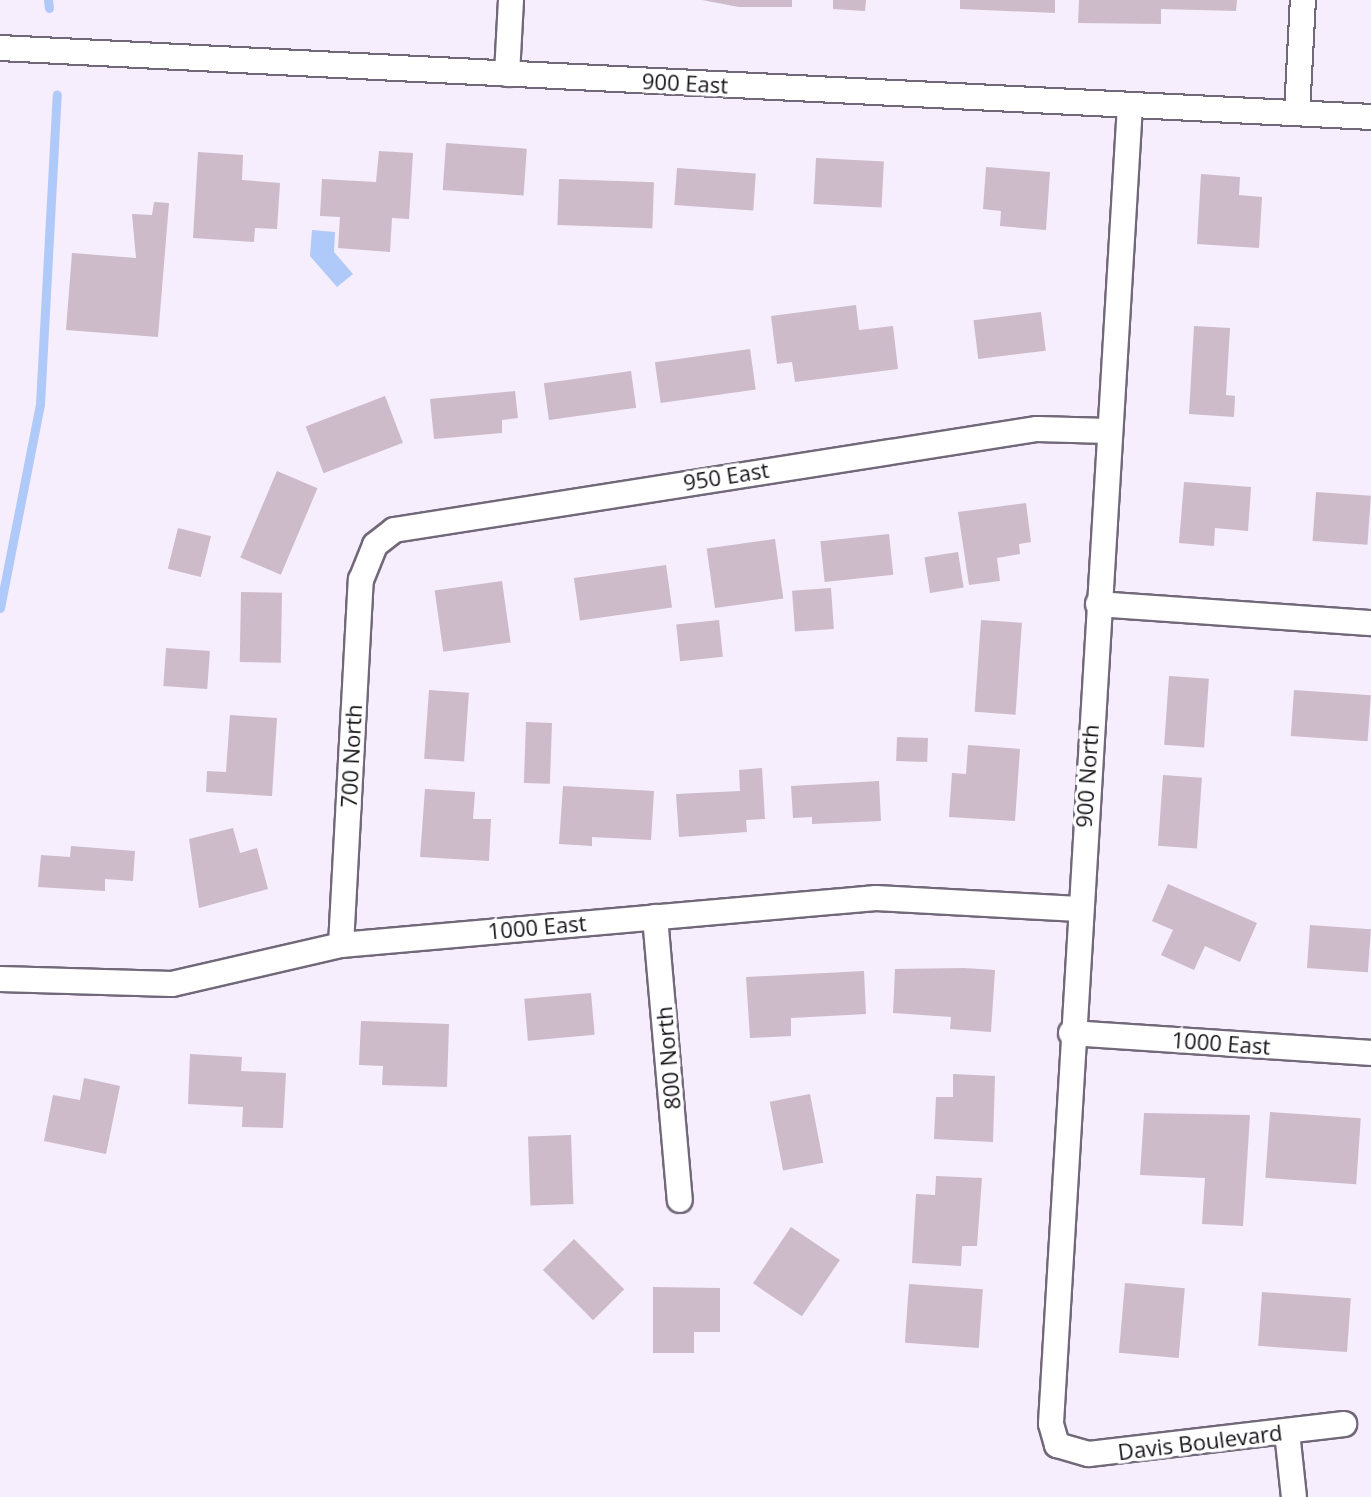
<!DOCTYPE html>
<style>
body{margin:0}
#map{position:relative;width:1371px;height:1497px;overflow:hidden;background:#f6edfd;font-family:"Open Sans",sans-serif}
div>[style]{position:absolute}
.water>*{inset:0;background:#afc9f9}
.stream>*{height:9px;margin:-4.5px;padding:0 4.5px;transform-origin:4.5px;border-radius:4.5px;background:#afc9f9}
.building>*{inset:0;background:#cdbbc9;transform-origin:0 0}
.roads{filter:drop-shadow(2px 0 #716879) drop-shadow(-2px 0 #716879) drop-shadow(0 2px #716879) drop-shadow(0 -2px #716879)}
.minor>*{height:24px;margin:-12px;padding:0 12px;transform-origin:12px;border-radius:12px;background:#fff}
span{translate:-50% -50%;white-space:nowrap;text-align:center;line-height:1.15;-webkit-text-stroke:7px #fff;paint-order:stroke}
.street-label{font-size:22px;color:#17131a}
</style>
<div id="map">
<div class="water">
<div style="clip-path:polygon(312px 230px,335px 232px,334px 252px,353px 274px,337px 287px,310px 256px)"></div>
</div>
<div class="stream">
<div style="left:48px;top:0;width:8px;rotate:83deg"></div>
<div style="left:0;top:608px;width:208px;rotate:-78.9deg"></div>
<div style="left:40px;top:404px;width:310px;rotate:-86.9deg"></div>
</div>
<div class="building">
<div style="clip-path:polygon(702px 0,792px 0,792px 7px,739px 7px)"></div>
<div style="clip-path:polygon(833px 0,866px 0,865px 11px,833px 9px)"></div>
<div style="clip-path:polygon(960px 0,1055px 0,1055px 13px,960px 9px)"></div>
<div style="clip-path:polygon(1079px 0,1237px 0,1236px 11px,1161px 9px,1161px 24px,1078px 23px)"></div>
<div style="left:446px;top:143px;width:81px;height:47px;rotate:4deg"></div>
<div style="clip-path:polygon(379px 151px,413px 153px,409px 219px,392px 218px,390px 252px,338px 248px,340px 217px,320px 216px,322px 179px,376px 182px)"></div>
<div style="clip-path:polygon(198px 152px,243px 155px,242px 180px,280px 183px,277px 229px,255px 228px,254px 242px,193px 238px)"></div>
<div style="left:816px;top:158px;width:68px;height:46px;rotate:3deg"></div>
<div style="clip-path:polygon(986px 167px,1050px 172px,1046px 230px,1000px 226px,1001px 211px,983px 209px)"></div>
<div style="left:677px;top:168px;width:79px;height:37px;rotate:4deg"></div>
<div style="clip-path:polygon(1201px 174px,1240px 177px,1239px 195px,1262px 197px,1259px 248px,1197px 244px)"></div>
<div style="left:559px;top:179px;width:95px;height:46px;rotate:2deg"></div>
<div style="clip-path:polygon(154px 202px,169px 203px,158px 337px,66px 330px,72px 253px,136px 258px,132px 214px,152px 215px)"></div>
<div style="clip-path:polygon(856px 305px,859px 330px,893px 326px,898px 369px,795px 382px,792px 362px,777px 364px,771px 316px)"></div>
<div style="left:1041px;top:312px;width:39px;height:68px;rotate:83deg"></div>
<div style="clip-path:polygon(1194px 326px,1230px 328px,1226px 395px,1235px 396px,1234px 417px,1189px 414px)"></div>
<div style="left:750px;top:349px;width:41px;height:96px;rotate:82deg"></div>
<div style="left:631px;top:371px;width:37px;height:88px;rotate:82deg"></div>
<div style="clip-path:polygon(515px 391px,518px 418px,502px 420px,502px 433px,434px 439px,430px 399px)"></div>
<div style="left:385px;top:396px;width:50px;height:85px;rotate:69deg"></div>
<div style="left:277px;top:471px;width:44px;height:94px;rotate:23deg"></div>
<div style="clip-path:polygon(1184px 482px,1251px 487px,1248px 531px,1215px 528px,1214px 546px,1179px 543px)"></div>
<div style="left:1316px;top:492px;width:55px;height:49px;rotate:4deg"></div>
<div style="clip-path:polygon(1026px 503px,1031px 542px,1019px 544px,1020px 554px,997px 558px,1000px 581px,969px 585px,958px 512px)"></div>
<div style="left:178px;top:528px;width:34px;height:42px;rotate:14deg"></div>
<div style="left:889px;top:534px;width:41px;height:69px;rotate:84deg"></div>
<div style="left:775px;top:539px;width:60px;height:69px;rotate:82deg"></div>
<div style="left:958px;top:552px;width:36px;height:34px;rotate:81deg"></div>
<div style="left:666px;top:565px;width:43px;height:93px;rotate:82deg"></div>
<div style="left:502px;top:581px;width:62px;height:68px;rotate:82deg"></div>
<div style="left:831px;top:588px;width:41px;height:39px;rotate:86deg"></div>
<div style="left:241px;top:592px;width:41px;height:70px;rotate:1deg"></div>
<div style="left:719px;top:620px;width:37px;height:43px;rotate:84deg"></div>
<div style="left:981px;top:620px;width:41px;height:92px;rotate:4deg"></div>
<div style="left:166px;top:648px;width:44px;height:38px;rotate:4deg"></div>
<div style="left:1169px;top:676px;width:40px;height:69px;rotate:4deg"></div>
<div style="left:429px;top:690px;width:40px;height:69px;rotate:4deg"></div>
<div style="left:1294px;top:690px;width:77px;height:46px;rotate:4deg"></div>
<div style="clip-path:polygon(230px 715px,277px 718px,272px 796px,206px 792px,207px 771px,226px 772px)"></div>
<div style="left:526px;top:722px;width:26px;height:61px;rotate:2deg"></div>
<div style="left:897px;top:737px;width:31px;height:24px;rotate:2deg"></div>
<div style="clip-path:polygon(968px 745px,1020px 749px,1015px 821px,949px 817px,952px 773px,966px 774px)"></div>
<div style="clip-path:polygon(762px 768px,765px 819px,746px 820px,747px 832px,679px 837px,676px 794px,740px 791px,739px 770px)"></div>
<div style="left:1163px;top:775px;width:39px;height:71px;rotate:4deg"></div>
<div style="clip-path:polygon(879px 781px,881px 821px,812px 824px,812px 817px,793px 818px,791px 786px)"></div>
<div style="clip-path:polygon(563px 786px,654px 791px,651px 840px,592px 837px,592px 846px,559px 844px)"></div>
<div style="clip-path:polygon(425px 789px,475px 792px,473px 819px,491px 819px,489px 861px,420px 857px)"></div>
<div style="clip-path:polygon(233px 828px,240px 853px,257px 848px,268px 889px,199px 908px,189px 839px)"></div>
<div style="clip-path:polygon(71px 846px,135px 851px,133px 881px,105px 879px,105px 891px,38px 887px,41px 855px,70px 857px)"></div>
<div style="clip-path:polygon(1168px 884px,1257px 923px,1240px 962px,1205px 946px,1194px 970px,1161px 955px,1173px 930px,1152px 921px)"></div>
<div style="left:1310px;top:925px;width:61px;height:43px;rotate:4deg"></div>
<div style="clip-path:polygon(964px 968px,995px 970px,991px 1032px,950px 1029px,951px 1017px,893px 1013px,895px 969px)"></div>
<div style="clip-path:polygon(864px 971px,866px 1014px,791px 1018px,791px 1036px,750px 1038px,746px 977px)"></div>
<div style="left:591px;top:993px;width:42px;height:67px;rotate:85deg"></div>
<div style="clip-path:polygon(361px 1021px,449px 1024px,447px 1087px,382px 1085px,383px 1066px,359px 1065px)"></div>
<div style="clip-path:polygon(190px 1054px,242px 1057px,241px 1071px,286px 1073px,283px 1128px,242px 1127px,243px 1107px,188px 1104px)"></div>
<div style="clip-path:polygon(953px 1074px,995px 1076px,993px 1142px,934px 1139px,936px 1097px,953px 1097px)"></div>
<div style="clip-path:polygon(84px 1078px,120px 1086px,106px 1154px,44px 1141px,53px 1095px,80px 1100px)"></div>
<div style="left:810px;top:1094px;width:70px;height:41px;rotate:79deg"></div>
<div style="left:1270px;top:1112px;width:91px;height:66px;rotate:4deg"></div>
<div style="clip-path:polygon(1144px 1113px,1250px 1115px,1243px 1226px,1202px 1224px,1205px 1178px,1140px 1175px)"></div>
<div style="left:571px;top:1135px;width:69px;height:43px;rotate:88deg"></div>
<div style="clip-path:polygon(936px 1176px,982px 1178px,977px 1246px,962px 1246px,961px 1266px,912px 1263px,916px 1194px,935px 1195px)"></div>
<div style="left:791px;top:1227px;width:59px;height:68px;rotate:34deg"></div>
<div style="left:574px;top:1239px;width:71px;height:44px;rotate:45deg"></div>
<div style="left:1125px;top:1283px;width:60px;height:70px;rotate:5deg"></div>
<div style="left:909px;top:1284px;width:74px;height:59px;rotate:4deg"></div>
<div style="clip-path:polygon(653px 1287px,720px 1288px,720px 1332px,694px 1332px,694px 1353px,653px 1353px)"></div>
<div style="left:1262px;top:1292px;width:89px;height:54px;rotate:4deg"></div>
</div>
<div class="roads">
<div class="minor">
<div style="left:0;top:48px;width:1373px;rotate:2.88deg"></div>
<div style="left:507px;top:74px;width:74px;rotate:-86.9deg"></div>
<div style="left:1130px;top:105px;width:1321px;rotate:93.43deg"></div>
<div style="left:1051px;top:1424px;width:22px;rotate:74deg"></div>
<div style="left:1057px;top:1445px;width:33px;rotate:16deg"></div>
<div style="left:1089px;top:1454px;width:257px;rotate:-6.7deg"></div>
<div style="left:1297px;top:113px;width:113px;rotate:-87deg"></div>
<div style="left:1098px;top:604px;width:274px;rotate:4deg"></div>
<div style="left:655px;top:917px;width:284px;rotate:85deg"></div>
<div style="left:341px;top:945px;width:366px;rotate:-86.9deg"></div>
<div style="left:361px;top:580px;width:38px;rotate:-68deg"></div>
<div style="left:375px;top:545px;width:24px;rotate:-38deg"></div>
<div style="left:394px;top:530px;width:651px;rotate:-8.93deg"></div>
<div style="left:1037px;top:429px;width:72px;rotate:1.6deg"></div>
<div style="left:0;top:979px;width:172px;rotate:1.7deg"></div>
<div style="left:172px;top:984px;width:173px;rotate:-13deg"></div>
<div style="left:341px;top:945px;width:537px;rotate:-5.02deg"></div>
<div style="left:876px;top:898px;width:203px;rotate:3.1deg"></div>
<div style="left:1071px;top:1033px;width:301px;rotate:3.8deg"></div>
<div style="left:1287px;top:1432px;width:65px;rotate:83.9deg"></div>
</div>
</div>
<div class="street-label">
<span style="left:685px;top:83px;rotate:3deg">900 East</span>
<span style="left:726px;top:476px;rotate:-9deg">950 East</span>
<span style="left:351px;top:756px;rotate:-87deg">700 North</span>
<span style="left:1087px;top:776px;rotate:-86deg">900 North</span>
<span style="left:537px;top:927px;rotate:-5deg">1000 East</span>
<span style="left:1221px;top:1043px;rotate:4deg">1000 East</span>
<span style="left:668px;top:1058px;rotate:-95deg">800 North</span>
<span style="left:1200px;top:1442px;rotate:-7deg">Davis Boulevard</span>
</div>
</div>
